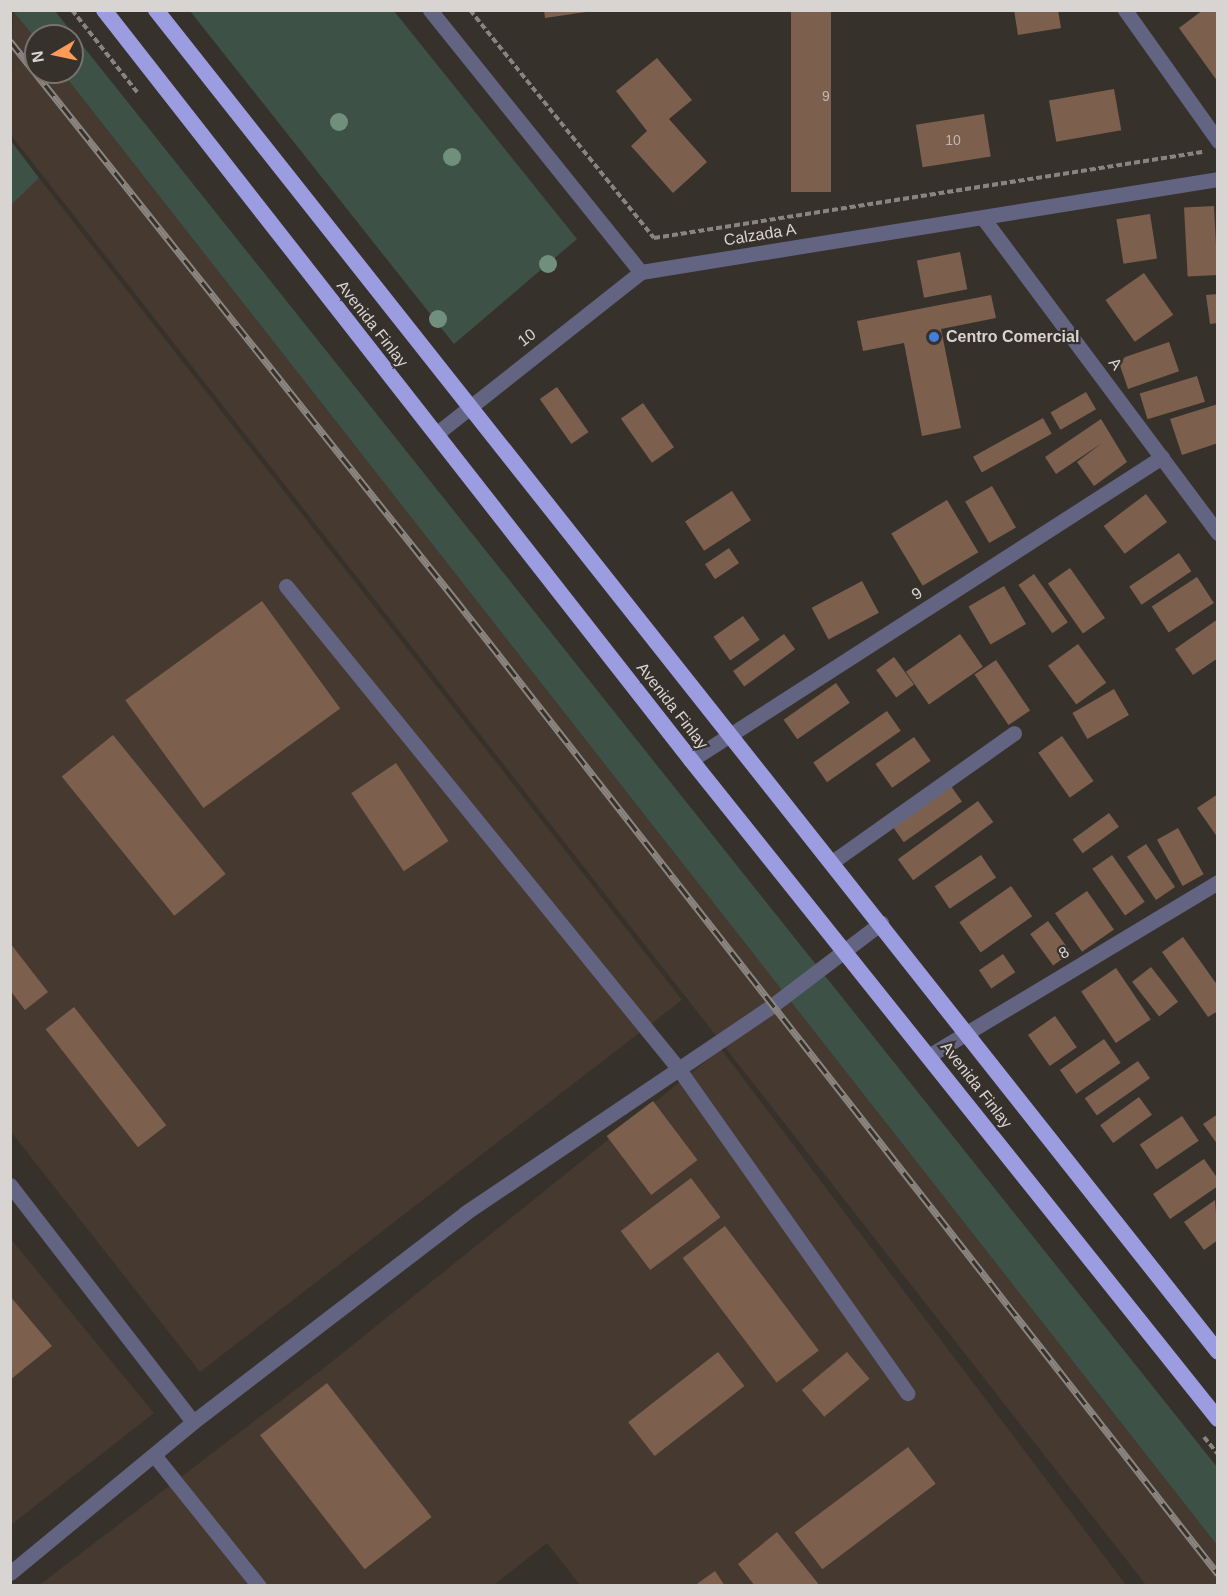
<!DOCTYPE html>
<style>
body{margin:0}
#map{position:relative;width:1228px;height:1596px;overflow:hidden;background:#37312c;font-family:Helvetica,sans-serif}
div>[style]{position:absolute}
.built>*{inset:0;background:#453930}
.green>*{inset:0;background:#3d5146}
.building>*{inset:0;background:#7c604d;transform-origin:0 0}
.path>*{height:4px;margin-top:-2px;transform-origin:0;background:repeating-linear-gradient(90deg,#898480 0 6px,transparent 0 9px)}
.service>*{height:15px;margin:-7.5px;padding:0 7.5px;transform-origin:7.5px;border-radius:7.5px;background:#636482}
.minor>*{height:15px;margin:-7.5px;padding:0 7.5px;transform-origin:7.5px;border-radius:7.5px;background:#636482}
.trunk>*{height:16px;margin:-8px;padding:0 8px;transform-origin:8px;border-radius:8px;background:#9c9ce1}
.rail>*{height:7px;margin-top:-3.5px;transform-origin:0;background:repeating-linear-gradient(90deg,#37312c 0 14px,#8a8581 0 28px);box-sizing:border-box;border-block:2px solid #8a8581}
.trees>*{width:18px;height:18px;margin:-9px;border-radius:50%;background:#71907b}
.dots>*{width:16px;height:16px;translate:-50% -50%;box-sizing:border-box;border:3px solid #37312c;border-radius:50%}
span{translate:-50% -50%;white-space:nowrap;text-align:center;line-height:1.15;-webkit-text-stroke:4.5px #37312c;paint-order:stroke}
.number-label{font-size:14px;color:#c1b7b0}
.number-label span{-webkit-text-stroke-width:0}
.street-label{font-size:16px;color:#d8d4d1}
.poi-label{font-size:16px;color:#d8d4d1;font-weight:700}
.left{translate:0 -50%;text-align:left}
.frame{position:absolute;inset:0;border:12px solid #d8d4d1;pointer-events:none}
.north{position:absolute;left:24px;top:24px;width:60px;height:60px;box-sizing:border-box;background:#37312c;border:2px solid #77726e;border-radius:50%;rotate:261deg;font-size:16px;font-weight:700;line-height:24px;text-align:center;color:#d8d4d1}
.north::after{content:'';display:block;margin:auto;width:21px;height:27px;background:#fe9b59;clip-path:polygon(50% 0,100% 100%,50% 72%,0 100%)}
</style>
<div id="map">
<div class="built">
<div style="clip-path:polygon(13px 10px,36px 39px,36px 72px,62px 72px,1217px 1545px,1217px 1585px,1146px 1585px,11px 135px)"></div>
<div style="clip-path:polygon(39px 178px,682px 1000px,200px 1372px,11px 1132px,10px 205px)"></div>
<div style="clip-path:polygon(721px 1049px,1126px 1585px,580px 1585px,547px 1543px,494px 1585px,38px 1586px,324px 1368px)"></div>
<div style="clip-path:polygon(10px 1238px,154px 1413px,11px 1525px,10px 1525px)"></div>
</div>
<div class="green">
<div style="clip-path:polygon(13px 11px,55px 11px,1217px 1467px,1217px 1545px,62px 72px,72px 72px,72px 36px,36px 36px,36px 39px)"></div>
<div style="clip-path:polygon(190px 11px,394px 11px,577px 239px,454px 344px)"></div>
<div style="clip-path:polygon(11px 141px,39px 178px,11px 205px)"></div>
</div>
<div class="building">
<div style="clip-path:polygon(544px 10px,586px 10px,586px 12px,545px 18px)"></div>
<div style="left:791px;top:10px;width:40px;height:182px"></div>
<div style="clip-path:polygon(1014px 10px,1058px 10px,1061px 28px,1018px 35px)"></div>
<div style="clip-path:polygon(1203px 10px,1218px 10px,1218px 82px,1179px 28px)"></div>
<div style="clip-path:polygon(657px 58px,692px 100px,669px 119px,707px 162px,673px 193px,631px 146px,647px 131px,616px 91px)"></div>
<div style="left:1114px;top:89px;width:42px;height:66px;rotate:80deg"></div>
<div style="left:984px;top:114px;width:43px;height:69px;rotate:81deg"></div>
<div style="left:1214px;top:206px;width:69px;height:30px;rotate:87deg"></div>
<div style="left:1150px;top:214px;width:45px;height:34px;rotate:81deg"></div>
<div style="left:960px;top:252px;width:38px;height:44px;rotate:79deg"></div>
<div style="left:1144px;top:273px;width:51px;height:47px;rotate:55deg"></div>
<div style="clip-path:polygon(1218px 294px,1218px 323px,1210px 324px,1206px 295px)"></div>
<div style="clip-path:polygon(991px 295px,996px 318px,941px 329px,961px 428px,922px 436px,904px 343px,863px 351px,857px 321px)"></div>
<div style="left:1169px;top:342px;width:31px;height:54px;rotate:71deg"></div>
<div style="left:1197px;top:376px;width:27px;height:60px;rotate:73deg"></div>
<div style="left:557px;top:387px;width:55px;height:21px;rotate:55deg"></div>
<div style="left:1086px;top:392px;width:20px;height:41px;rotate:60deg"></div>
<div style="left:643px;top:403px;width:54px;height:27px;rotate:55deg"></div>
<div style="clip-path:polygon(1218px 404px,1218px 443px,1182px 455px,1170px 419px)"></div>
<div style="left:1043px;top:418px;width:18px;height:80px;rotate:61deg"></div>
<div style="clip-path:polygon(1101px 419px,1127px 462px,1094px 486px,1077px 462px,1102px 443px,1056px 474px,1045px 457px)"></div>
<div style="left:992px;top:486px;width:48px;height:31px;rotate:60deg"></div>
<div style="left:732px;top:491px;width:35px;height:56px;rotate:57deg"></div>
<div style="left:1146px;top:494px;width:35px;height:53px;rotate:53deg"></div>
<div style="left:947px;top:500px;width:61px;height:65px;rotate:59deg"></div>
<div style="left:729px;top:548px;width:18px;height:29px;rotate:56deg"></div>
<div style="left:1179px;top:553px;width:22px;height:60px;rotate:56deg"></div>
<div style="left:1070px;top:568px;width:61px;height:27px;rotate:55deg"></div>
<div style="left:1034px;top:574px;width:59px;height:19px;rotate:55deg"></div>
<div style="left:1197px;top:577px;width:31px;height:54px;rotate:57deg"></div>
<div style="left:862px;top:581px;width:36px;height:57px;rotate:62deg"></div>
<div style="left:1004px;top:586px;width:44px;height:41px;rotate:60deg"></div>
<div style="left:262px;top:601px;width:133px;height:169px;rotate:54deg"></div>
<div style="left:743px;top:616px;width:29px;height:36px;rotate:55deg"></div>
<div style="clip-path:polygon(1218px 619px,1218px 658px,1193px 675px,1175px 649px)"></div>
<div style="left:784px;top:634px;width:19px;height:63px;rotate:54deg"></div>
<div style="left:960px;top:634px;width:40px;height:66px;rotate:55deg"></div>
<div style="left:1078px;top:644px;width:48px;height:37px;rotate:54deg"></div>
<div style="left:894px;top:657px;width:34px;height:22px;rotate:54deg"></div>
<div style="left:996px;top:660px;width:61px;height:26px;rotate:56deg"></div>
<div style="left:836px;top:683px;width:24px;height:64px;rotate:55deg"></div>
<div style="left:1114px;top:689px;width:30px;height:48px;rotate:60deg"></div>
<div style="left:887px;top:711px;width:24px;height:90px;rotate:55deg"></div>
<div style="left:113px;top:735px;width:179px;height:66px;rotate:51deg"></div>
<div style="left:1062px;top:736px;width:55px;height:29px;rotate:55deg"></div>
<div style="left:914px;top:737px;width:29px;height:47px;rotate:55deg"></div>
<div style="left:396px;top:763px;width:94px;height:54px;rotate:56deg"></div>
<div style="left:951px;top:786px;width:19px;height:71px;rotate:55deg"></div>
<div style="clip-path:polygon(1218px 794px,1218px 838px,1197px 808px)"></div>
<div style="left:978px;top:801px;width:26px;height:99px;rotate:54deg"></div>
<div style="left:1109px;top:813px;width:17px;height:45px;rotate:54deg"></div>
<div style="left:1178px;top:828px;width:53px;height:24px;rotate:61deg"></div>
<div style="left:1146px;top:844px;width:52px;height:23px;rotate:56deg"></div>
<div style="left:981px;top:855px;width:27px;height:56px;rotate:56deg"></div>
<div style="left:1112px;top:855px;width:57px;height:24px;rotate:55deg"></div>
<div style="left:1011px;top:886px;width:37px;height:63px;rotate:55deg"></div>
<div style="left:1087px;top:891px;width:47px;height:39px;rotate:55deg"></div>
<div style="left:1048px;top:921px;width:39px;height:22px;rotate:54deg"></div>
<div style="clip-path:polygon(1183px 937px,1218px 986px,1218px 1011px,1208px 1017px,1162px 952px)"></div>
<div style="clip-path:polygon(10px 943px,48px 992px,25px 1010px,10px 990px)"></div>
<div style="left:1003px;top:954px;width:22px;height:29px;rotate:56deg"></div>
<div style="left:1151px;top:967px;width:44px;height:24px;rotate:52deg"></div>
<div style="left:1116px;top:968px;width:62px;height:42px;rotate:56deg"></div>
<div style="left:74px;top:1007px;width:150px;height:36px;rotate:52deg"></div>
<div style="left:1055px;top:1016px;width:38px;height:33px;rotate:55deg"></div>
<div style="left:1104px;top:1039px;width:29px;height:54px;rotate:55deg"></div>
<div style="left:1138px;top:1061px;width:21px;height:65px;rotate:55deg"></div>
<div style="left:1139px;top:1097px;width:22px;height:48px;rotate:54deg"></div>
<div style="left:653px;top:1101px;width:74px;height:58px;rotate:53deg"></div>
<div style="clip-path:polygon(1218px 1114px,1218px 1145px,1203px 1124px)"></div>
<div style="left:1182px;top:1116px;width:30px;height:51px;rotate:56deg"></div>
<div style="clip-path:polygon(1204px 1159px,1218px 1179px,1218px 1186px,1170px 1219px,1153px 1194px)"></div>
<div style="left:691px;top:1178px;width:49px;height:88px;rotate:53deg"></div>
<div style="clip-path:polygon(1215px 1200px,1218px 1240px,1204px 1250px,1184px 1222px)"></div>
<div style="left:725px;top:1226px;width:156px;height:53px;rotate:53deg"></div>
<div style="clip-path:polygon(10px 1296px,52px 1346px,10px 1380px)"></div>
<div style="left:718px;top:1352px;width:43px;height:114px;rotate:52deg"></div>
<div style="left:847px;top:1352px;width:35px;height:59px;rotate:50deg"></div>
<div style="left:327px;top:1383px;width:170px;height:85px;rotate:52deg"></div>
<div style="left:908px;top:1447px;width:46px;height:142px;rotate:53deg"></div>
<div style="clip-path:polygon(777px 1532px,820px 1586px,755px 1586px,738px 1564px)"></div>
<div style="clip-path:polygon(715px 1571px,725px 1586px,694px 1586px)"></div>
</div>
<div class="path">
<div style="left:72px;top:10px;width:105px;rotate:51.6deg"></div>
<div style="left:470px;top:10px;width:293px;rotate:51.1deg"></div>
<div style="left:654px;top:238px;width:555px;rotate:-8.92deg"></div>
<div style="left:1204px;top:1437px;width:22px;rotate:51deg"></div>
</div>
<div class="service">
<div style="left:286px;top:586px;width:621px;rotate:50.88deg"></div>
<div style="left:678px;top:1068px;width:398px;rotate:54.8deg"></div>
<div style="left:832px;top:862px;width:223px;rotate:-35.3deg"></div>
<div style="left:154px;top:1455px;width:168px;rotate:51.3deg"></div>
</div>
<div class="minor">
<div style="left:430px;top:10px;width:336px;rotate:51.2deg"></div>
<div style="left:1125px;top:10px;width:161px;rotate:54.6deg"></div>
<div style="left:983px;top:218px;width:393px;rotate:53.3deg"></div>
<div style="left:436px;top:434px;width:261px;rotate:-38.3deg"></div>
<div style="left:641px;top:272px;width:584px;rotate:-9.16deg"></div>
<div style="left:691px;top:760px;width:560px;rotate:-32.75deg"></div>
<div style="left:930px;top:1055px;width:336px;rotate:-31deg"></div>
<div style="left:10px;top:1185px;width:299px;rotate:52.3deg"></div>
<div style="left:10px;top:1573px;width:237px;rotate:-39.5deg"></div>
<div style="left:193px;top:1422px;width:343px;rotate:-37.5deg"></div>
<div style="left:465px;top:1213px;width:372px;rotate:-34deg"></div>
<div style="left:773px;top:1005px;width:136px;rotate:-37.2deg"></div>
</div>
<div class="trunk">
<div style="left:104px;top:10px;width:952px;rotate:51.95deg"></div>
<div style="left:691px;top:760px;width:844px;rotate:51.35deg"></div>
<div style="left:156px;top:10px;width:1711px;rotate:51.64deg"></div>
</div>
<div class="rail">
<div style="left:10px;top:41px;width:714px;rotate:51.43deg"></div>
<div style="left:455px;top:599px;width:1238px;rotate:51.95deg"></div>
</div>
<div class="trees">
<div style="left:339px;top:122px"></div>
<div style="left:452px;top:157px"></div>
<div style="left:548px;top:264px"></div>
<div style="left:438px;top:319px"></div>
</div>
<div class="dots">
<div style="left:934px;top:337px;background:#3f7fe0"></div>
</div>
<div class="number-label">
<span style="left:826px;top:96px">9</span>
<span style="left:953px;top:140px">10</span>
</div>
<div class="street-label">
<span style="left:760px;top:235px;rotate:-9deg">Calzada A</span>
<span style="left:372px;top:324px;rotate:52deg">Avenida Finlay</span>
<span style="left:527px;top:338px;rotate:-38deg">10</span>
<span style="left:1115px;top:364px;rotate:53deg">A</span>
<span style="left:917px;top:594px;rotate:-33deg">9</span>
<span style="left:672px;top:706px;rotate:52deg">Avenida Finlay</span>
<span style="left:1064px;top:953px;rotate:-31deg">8</span>
<span style="left:976px;top:1085px;rotate:52deg">Avenida Finlay</span>
</div>
<div class="poi-label">
<span class="left" style="left:946px;top:337px">Centro Comercial</span>
</div>
<div class="frame"></div>
<div class="north">N</div>
</div>
